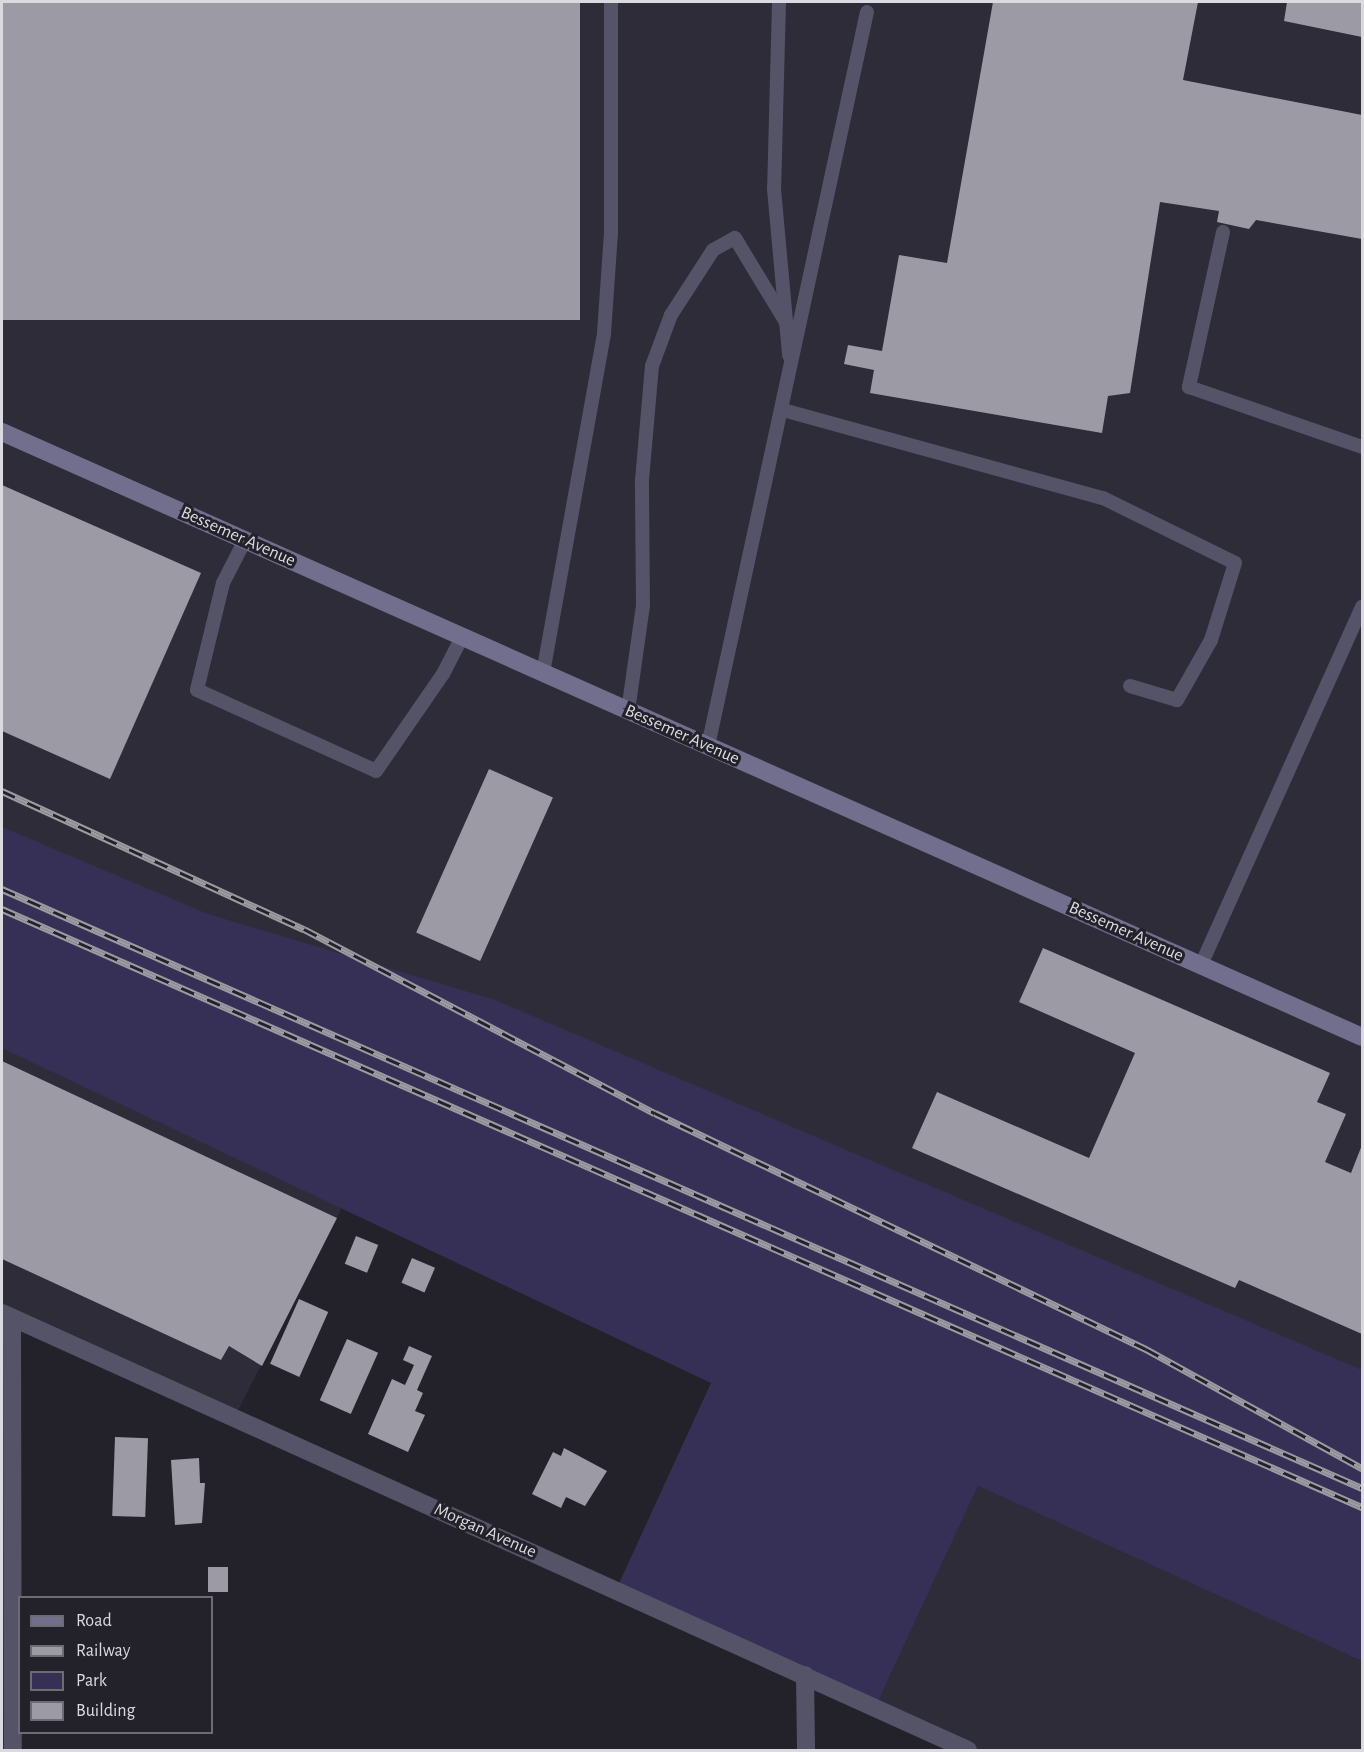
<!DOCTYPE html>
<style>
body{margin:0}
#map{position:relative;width:1364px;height:1752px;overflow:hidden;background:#23222a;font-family:"Alegreya Sans",sans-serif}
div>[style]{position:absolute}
.built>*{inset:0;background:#2d2c38}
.green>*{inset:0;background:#363057}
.building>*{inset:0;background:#9c9ba5;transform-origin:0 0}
.lane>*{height:14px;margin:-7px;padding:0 7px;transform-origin:7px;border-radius:7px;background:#555367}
.street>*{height:18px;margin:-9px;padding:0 9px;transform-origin:9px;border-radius:9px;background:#555367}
.secondary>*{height:18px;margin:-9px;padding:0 9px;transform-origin:9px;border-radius:9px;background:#716e8e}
.rail>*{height:7px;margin-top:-3.5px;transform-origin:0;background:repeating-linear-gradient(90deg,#23222a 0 14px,#9c9ba1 0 28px);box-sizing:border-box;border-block:2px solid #9c9ba1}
span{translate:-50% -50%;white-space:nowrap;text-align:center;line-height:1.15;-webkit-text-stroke:6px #23222a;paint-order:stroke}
.street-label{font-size:18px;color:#dbdae0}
.frame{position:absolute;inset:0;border:3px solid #dbdae0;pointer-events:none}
.legend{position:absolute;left:18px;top:1596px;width:195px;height:138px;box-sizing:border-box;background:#23222a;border:2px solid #6d6c73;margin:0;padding:8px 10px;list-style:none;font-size:18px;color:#dbdae0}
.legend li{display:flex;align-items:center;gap:12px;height:30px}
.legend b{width:30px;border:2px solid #6d6c73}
</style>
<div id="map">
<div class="built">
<div style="clip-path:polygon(2px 2px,1362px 2px,1362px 1377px,366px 1161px,234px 1418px,2px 1311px)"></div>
<div style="clip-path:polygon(978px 1486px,1362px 1661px,1362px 1750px,968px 1750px,875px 1708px)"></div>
</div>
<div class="green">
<div style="clip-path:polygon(2px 827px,208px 914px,495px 1000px,1362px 1370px,1362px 1661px,978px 1486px,875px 1708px,616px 1590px,711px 1383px,2px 1048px)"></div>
</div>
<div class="building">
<div style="left:2px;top:2px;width:578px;height:318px"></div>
<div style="clip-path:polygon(993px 2px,1198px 2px,1183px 80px,1362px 115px,1362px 239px,1256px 220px,1249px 229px,1217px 222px,1219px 211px,1160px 202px,1130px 393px,1108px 396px,1102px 433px,870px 393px,874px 370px,844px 364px,848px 345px,882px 351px,899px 255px,947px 263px)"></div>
<div style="clip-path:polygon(1287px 2px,1362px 2px,1362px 37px,1284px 21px)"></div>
<div style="clip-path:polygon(2px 485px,201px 573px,110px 779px,2px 731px)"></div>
<div style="left:489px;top:769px;width:70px;height:179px;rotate:24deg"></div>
<div style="clip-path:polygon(1043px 948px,1330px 1073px,1317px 1102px,1346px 1114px,1325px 1162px,1351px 1173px,1362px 1145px,1362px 1334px,1239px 1280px,1235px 1288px,912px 1148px,937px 1092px,1089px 1158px,1135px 1053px,1019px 1002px)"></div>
<div style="clip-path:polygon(2px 1061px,337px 1218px,262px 1366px,229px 1346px,221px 1360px,2px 1259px)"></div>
<div style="left:356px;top:1236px;width:24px;height:30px;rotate:22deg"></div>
<div style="left:412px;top:1258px;width:25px;height:27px;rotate:23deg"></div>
<div style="left:299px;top:1299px;width:32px;height:71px;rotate:24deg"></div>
<div style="left:347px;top:1339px;width:34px;height:67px;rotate:24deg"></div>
<div style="clip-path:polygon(409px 1346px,432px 1356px,417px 1390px,423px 1393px,415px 1411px,425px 1415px,408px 1452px,368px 1434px,392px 1379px,405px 1385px,414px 1365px,403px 1360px)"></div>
<div style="left:115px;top:1437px;width:33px;height:79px;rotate:2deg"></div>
<div style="clip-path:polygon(564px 1448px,607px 1471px,585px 1506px,566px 1497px,561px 1508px,532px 1494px,553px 1452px,561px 1456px)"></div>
<div style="clip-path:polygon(199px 1458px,200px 1483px,205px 1483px,202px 1523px,175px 1525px,171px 1460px)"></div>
<div style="left:228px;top:1567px;width:25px;height:20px;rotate:90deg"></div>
</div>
<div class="lane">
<div style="left:779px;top:2px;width:187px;rotate:91.5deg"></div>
<div style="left:774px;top:189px;width:167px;rotate:84.8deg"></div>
<div style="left:1223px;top:232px;width:159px;rotate:102.4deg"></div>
<div style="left:1189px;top:387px;width:183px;rotate:19.1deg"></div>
<div style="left:783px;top:410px;width:332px;rotate:15.4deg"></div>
<div style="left:1103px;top:498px;width:147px;rotate:26.2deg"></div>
<div style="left:1235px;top:563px;width:81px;rotate:107.3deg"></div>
<div style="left:1211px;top:640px;width:69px;rotate:119.5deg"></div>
<div style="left:1177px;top:700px;width:49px;rotate:-163.4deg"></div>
<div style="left:245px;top:540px;width:48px;rotate:117.1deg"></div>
<div style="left:223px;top:583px;width:110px;rotate:103.7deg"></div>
<div style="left:197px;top:690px;width:196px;rotate:24.3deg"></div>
<div style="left:376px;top:771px;width:118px;rotate:-55.4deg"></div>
<div style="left:443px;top:674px;width:42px;rotate:-62.8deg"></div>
<div style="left:543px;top:673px;width:345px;rotate:-79.8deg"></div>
<div style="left:604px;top:333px;width:100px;rotate:-86deg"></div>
<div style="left:611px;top:233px;width:231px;rotate:-90deg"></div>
<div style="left:628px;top:711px;width:106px;rotate:-81.9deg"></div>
<div style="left:643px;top:606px;width:126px;rotate:-90.5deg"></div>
<div style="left:642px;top:480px;width:114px;rotate:-85deg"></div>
<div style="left:652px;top:366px;width:54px;rotate:-69.6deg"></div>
<div style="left:671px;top:315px;width:77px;rotate:-57.1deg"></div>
<div style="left:713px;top:250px;width:25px;rotate:-29deg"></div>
<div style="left:735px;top:238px;width:100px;rotate:58.8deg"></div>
<div style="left:708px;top:746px;width:751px;rotate:-77.78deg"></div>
<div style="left:1201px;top:965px;width:393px;rotate:-65.8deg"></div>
</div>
<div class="street">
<div style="left:2px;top:1313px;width:1060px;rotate:24.34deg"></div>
<div style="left:12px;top:1318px;width:432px;rotate:89.9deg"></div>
<div style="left:805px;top:1675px;width:75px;rotate:89.2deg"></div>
</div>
<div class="secondary">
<div style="left:2px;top:432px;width:1488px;rotate:23.98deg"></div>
</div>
<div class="rail">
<div style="left:2px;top:791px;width:332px;rotate:24.6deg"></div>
<div style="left:304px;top:929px;width:396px;rotate:27.7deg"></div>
<div style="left:655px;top:1113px;width:545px;rotate:25.67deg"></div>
<div style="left:1146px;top:1349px;width:247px;rotate:28.9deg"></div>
<div style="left:2px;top:889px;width:1486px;rotate:23.77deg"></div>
<div style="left:2px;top:909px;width:1486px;rotate:23.74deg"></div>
</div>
<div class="street-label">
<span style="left:238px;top:537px;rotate:24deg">Bessemer Avenue</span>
<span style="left:682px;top:735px;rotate:24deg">Bessemer Avenue</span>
<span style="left:1126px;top:932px;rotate:24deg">Bessemer Avenue</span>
<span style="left:485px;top:1531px;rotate:24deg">Morgan Avenue</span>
</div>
<div class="frame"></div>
<ul class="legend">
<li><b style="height:8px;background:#716e8e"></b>Road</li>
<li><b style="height:8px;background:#9c9ba1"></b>Railway</li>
<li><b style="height:16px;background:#363057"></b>Park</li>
<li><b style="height:16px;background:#9c9ba5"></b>Building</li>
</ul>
</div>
